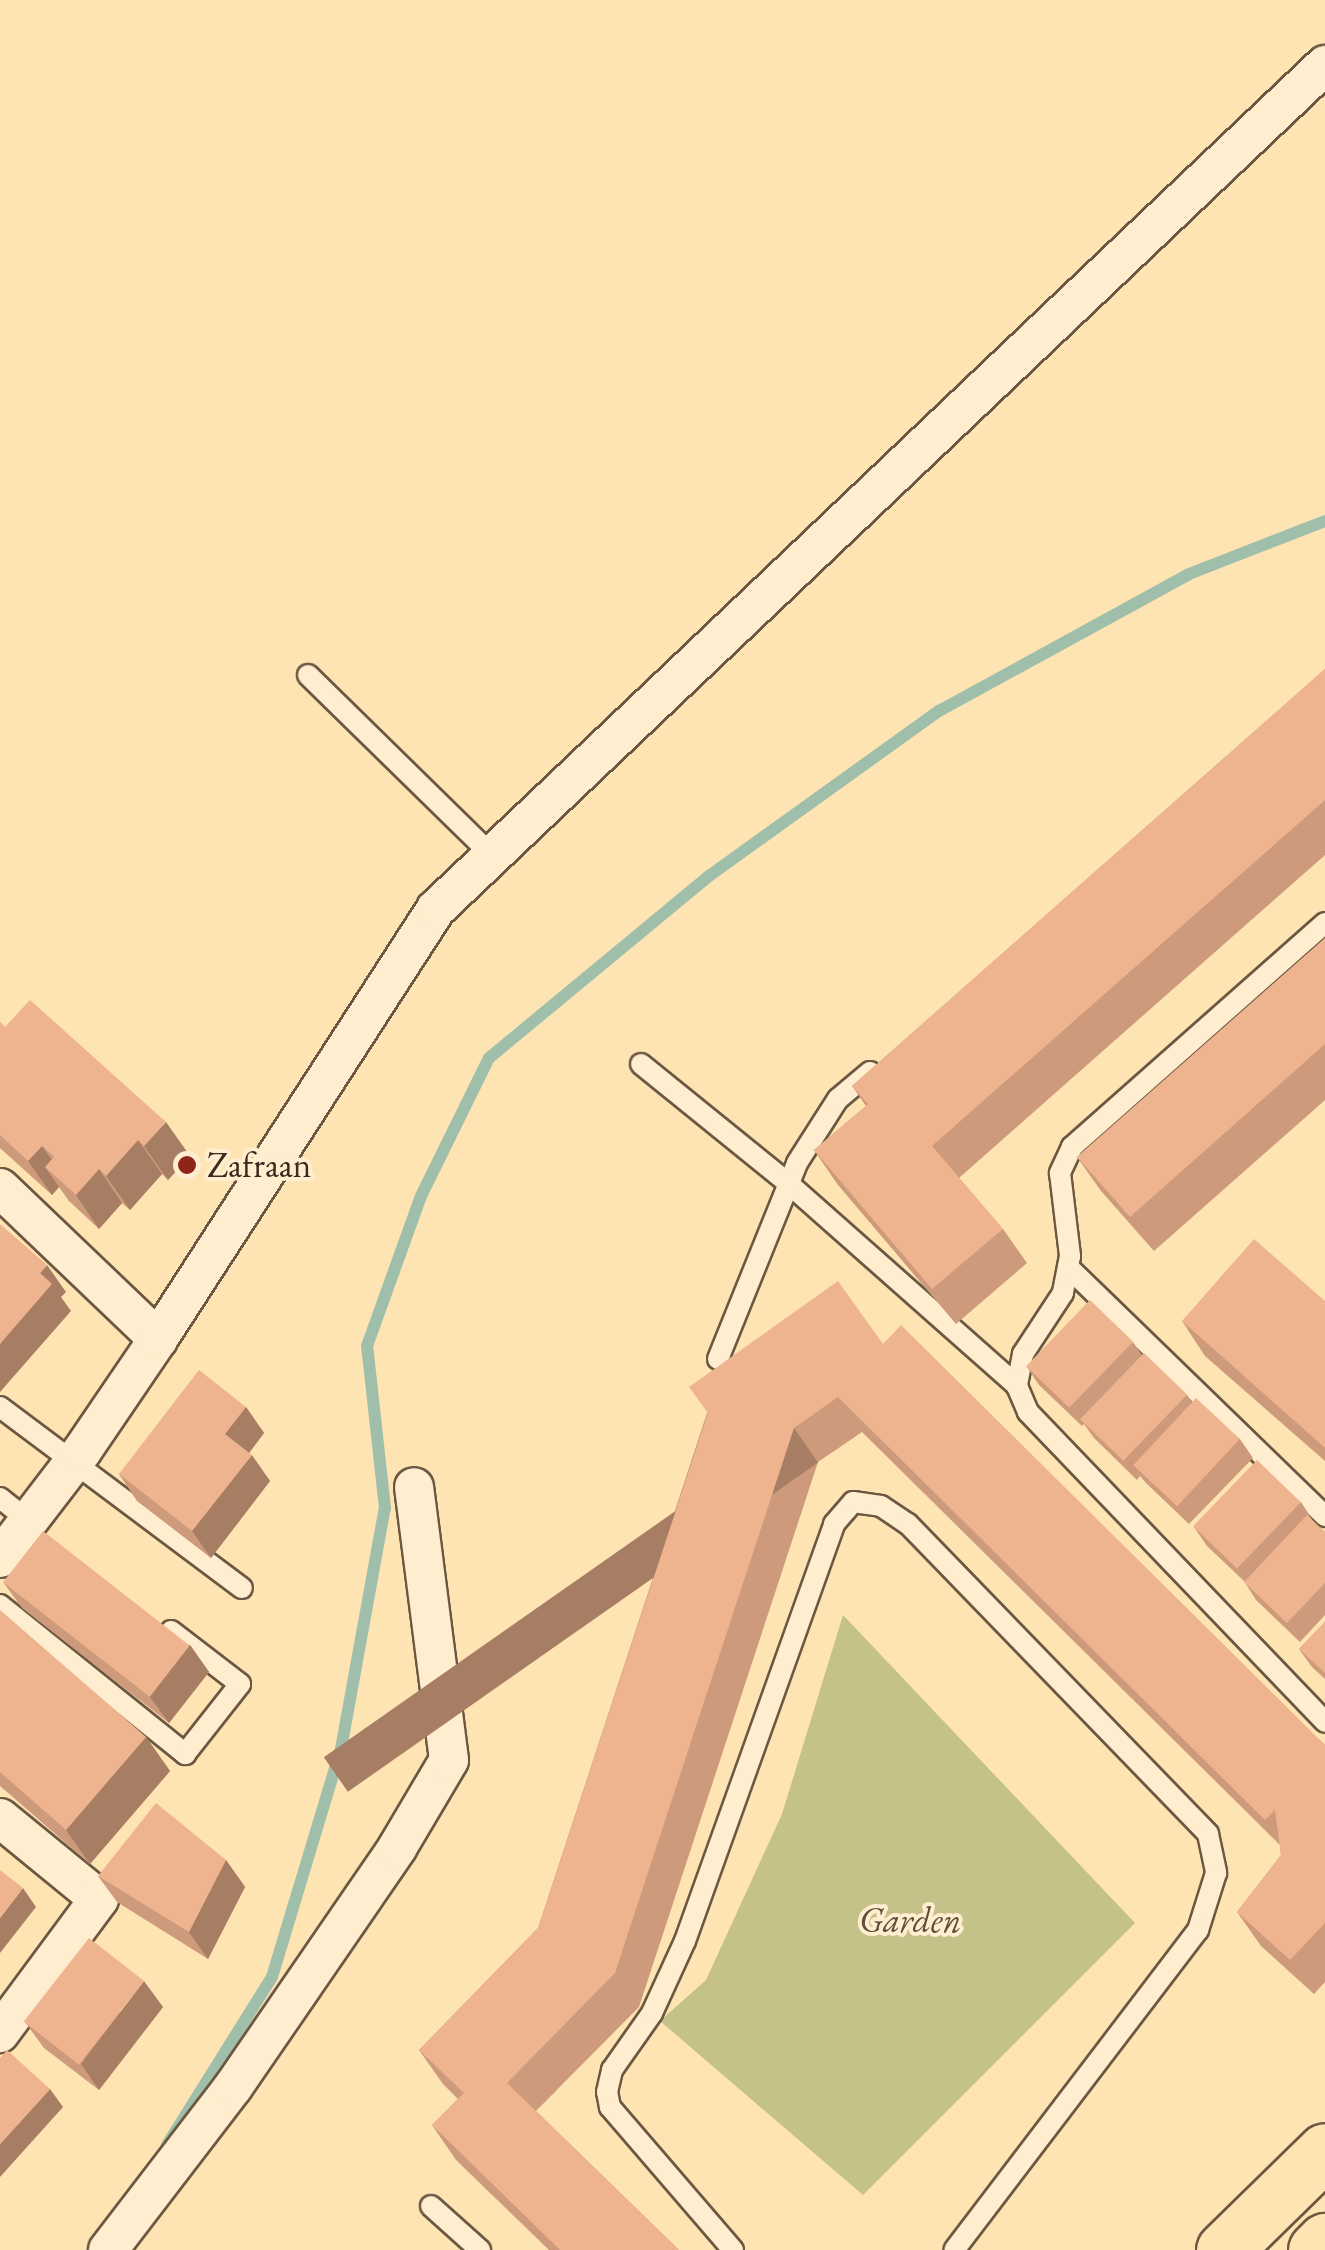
<!DOCTYPE html>
<style>
body{margin:0}
#map{position:relative;width:1325px;height:2250px;overflow:hidden;background:#fee4b3;font-family:"EB Garamond",serif}
div>[style]{position:absolute}
.green>*{inset:0;background:#c5c289}
.stream>*{height:12px;margin:-6px;padding:0 6px;transform-origin:6px;border-radius:6px;background:#a0bfab}
.roads{filter:drop-shadow(2px 0 #6c5842) drop-shadow(-2px 0 #6c5842) drop-shadow(0 2px #6c5842) drop-shadow(0 -2px #6c5842)}
.lane>*{height:20px;margin:-10px;padding:0 10px;transform-origin:10px;border-radius:10px;background:#feedce}
.street>*{height:38px;margin:-19px;padding:0 19px;transform-origin:19px;border-radius:19px;background:#feedce}
.primary>*{height:55px;margin:-27.5px;padding:0 27.5px;transform-origin:27.5px;border-radius:27.5px;background:#fee4b3}
.wall>*{inset:0;background:#cd9a7b}
.shaded-wall>*{inset:0;background:#a77d64;transform-origin:0 0}
.building>*{inset:0;background:#eeb38f;transform-origin:0 0}
.dots>*{width:28px;height:28px;translate:-50% -50%;box-sizing:border-box;border:5px solid #feedce;border-radius:50%}
span{translate:-50% -50%;white-space:nowrap;text-align:center;line-height:1.15;-webkit-text-stroke:8px #feedce;paint-order:stroke}
.poi-label{font-size:35px;color:#3c2a1d}
.left{translate:0 -50%;text-align:left}
.park-label{font-size:35px;color:#5e5038;font-style:italic}
</style>
<div id="map">
<div class="green">
<div style="clip-path:polygon(843px 1615px,1135px 1923px,863px 2195px,660px 2021px,706px 1980px,782px 1814px)"></div>
</div>
<div class="stream">
<div style="left:167px;top:2145px;width:198px;rotate:-58deg"></div>
<div style="left:272px;top:1977px;width:238px;rotate:-73.2deg"></div>
<div style="left:341px;top:1749px;width:245px;rotate:-79.7deg"></div>
<div style="left:385px;top:1508px;width:163px;rotate:-96.3deg"></div>
<div style="left:367px;top:1346px;width:159px;rotate:-70.2deg"></div>
<div style="left:421px;top:1196px;width:154px;rotate:-63.8deg"></div>
<div style="left:489px;top:1058px;width:286px;rotate:-39.6deg"></div>
<div style="left:709px;top:876px;width:283px;rotate:-35.7deg"></div>
<div style="left:939px;top:711px;width:285px;rotate:-28.7deg"></div>
<div style="left:1189px;top:574px;width:146px;rotate:-21.3deg"></div>
</div>
<div class="roads">
<div class="lane">
<div style="left:308px;top:675px;width:257px;rotate:44.4deg"></div>
<div style="left:1325px;top:923px;width:338px;rotate:138.5deg"></div>
<div style="left:1072px;top:1147px;width:29px;rotate:115deg"></div>
<div style="left:1060px;top:1173px;width:84px;rotate:83.1deg"></div>
<div style="left:1070px;top:1256px;width:38px;rotate:101deg"></div>
<div style="left:1063px;top:1293px;width:73px;rotate:123.3deg"></div>
<div style="left:1023px;top:1354px;width:33px;rotate:101deg"></div>
<div style="left:1017px;top:1386px;width:28px;rotate:67deg"></div>
<div style="left:1028px;top:1412px;width:429px;rotate:46.2deg"></div>
<div style="left:641px;top:1064px;width:191px;rotate:39deg"></div>
<div style="left:789px;top:1184px;width:305px;rotate:41.5deg"></div>
<div style="left:1068px;top:1267px;width:358px;rotate:44.1deg"></div>
<div style="left:718px;top:1359px;width:211px;rotate:-68deg"></div>
<div style="left:797px;top:1163px;width:76px;rotate:-57.4deg"></div>
<div style="left:838px;top:1099px;width:42px;rotate:-40.2deg"></div>
<div style="left:0;top:1407px;width:302px;rotate:36.8deg"></div>
<div style="left:0;top:1498px;width:43px;rotate:38.5deg"></div>
<div style="left:0;top:1605px;width:238px;rotate:38.8deg"></div>
<div style="left:185px;top:1754px;width:89px;rotate:-51.8deg"></div>
<div style="left:240px;top:1684px;width:87px;rotate:-142.5deg"></div>
<div style="left:431px;top:2206px;width:66px;rotate:41.9deg"></div>
<div style="left:733px;top:2250px;width:189px;rotate:-130.7deg"></div>
<div style="left:610px;top:2107px;width:15px;rotate:-101deg"></div>
<div style="left:607px;top:2092px;width:23px;rotate:-77deg"></div>
<div style="left:612px;top:2070px;width:70px;rotate:-54.9deg"></div>
<div style="left:652px;top:2013px;width:79px;rotate:-65.4deg"></div>
<div style="left:685px;top:1941px;width:443px;rotate:-70.3deg"></div>
<div style="left:834px;top:1524px;width:29px;rotate:-49deg"></div>
<div style="left:853px;top:1502px;width:28px;rotate:8deg"></div>
<div style="left:881px;top:1506px;width:32px;rotate:34deg"></div>
<div style="left:908px;top:1524px;width:431px;rotate:45.9deg"></div>
<div style="left:1208px;top:1834px;width:40px;rotate:78deg"></div>
<div style="left:1216px;top:1873px;width:60px;rotate:107.5deg"></div>
<div style="left:1198px;top:1930px;width:402px;rotate:127.3deg"></div>
</div>
<div class="street">
<div style="left:0;top:1188px;width:219px;rotate:43.7deg"></div>
<div style="left:0;top:1558px;width:135px;rotate:-52.5deg"></div>
<div style="left:82px;top:1451px;width:135px;rotate:-55.8deg"></div>
<div style="left:158px;top:1339px;width:512px;rotate:-57.12deg"></div>
<div style="left:436px;top:909px;width:1226px;rotate:-43.51deg"></div>
<div style="left:0;top:1818px;width:128px;rotate:39.3deg"></div>
<div style="left:99px;top:1899px;width:167px;rotate:126.5deg"></div>
<div style="left:108px;top:2250px;width:205px;rotate:-52.5deg"></div>
<div style="left:233px;top:2087px;width:290px;rotate:-55.5deg"></div>
<div style="left:397px;top:1848px;width:102px;rotate:-59.4deg"></div>
<div style="left:449px;top:1760px;width:275px;rotate:-97.3deg"></div>
</div>
<div class="primary">
<div style="left:1224px;top:2250px;width:141px;rotate:-44.4deg"></div>
<div style="left:1316px;top:2250px;width:13px;rotate:-45deg"></div>
</div>
</div>
<div class="wall">
<div style="clip-path:polygon(1325px 669px,1325px 855px,959px 1178px,1003px 1229px,1027px 1263px,956px 1324px,838px 1185px,814px 1150px,866px 1106px,852px 1086px)"></div>
<div style="clip-path:polygon(1325px 938px,1325px 1100px,1154px 1251px,1101px 1191px,1077px 1157px)"></div>
<div style="clip-path:polygon(0 1022px,5px 1027px,190px 1156px,168px 1180px,162px 1174px,130px 1210px,122px 1203px,99px 1229px,69px 1201px,59px 1187px,52px 1195px,0 1148px)"></div>
<div style="clip-path:polygon(1325px 1301px,1325px 1461px,1205px 1356px,1182px 1321px)"></div>
<div style="clip-path:polygon(1133px 1342px,1142px 1355px,1187px 1395px,1192px 1402px,1240px 1439px,1253px 1458px,1189px 1524px,1146px 1483px,1140px 1476px,1137px 1480px,1094px 1438px,1084px 1424px,1082px 1426px,1039px 1385px,1027px 1367px)"></div>
<div style="clip-path:polygon(883px 1344px,1325px 1745px,1325px 1982px,1314px 1994px,1261px 1946px,1237px 1912px,1281px 1855px,1280px 1845px,862px 1432px,818px 1462px,639px 2007px,536px 2111px,679px 2250px,549px 2250px,456px 2160px,432px 2125px,458px 2099px,443px 2084px,419px 2050px,538px 1928px,707px 1413px)"></div>
<div style="clip-path:polygon(246px 1407px,264px 1433px,249px 1453px,270px 1481px,211px 1558px,137px 1501px,119px 1474px)"></div>
<div style="clip-path:polygon(1301px 1502px,1313px 1521px,1325px 1532px,1325px 1615px,1300px 1642px,1256px 1600px,1244px 1581px,1207px 1546px,1194px 1527px)"></div>
<div style="clip-path:polygon(3px 1582px,190px 1645px,209px 1672px,169px 1723px,22px 1608px)"></div>
<div style="clip-path:polygon(0 1611px,146px 1737px,170px 1771px,90px 1864px,0 1786px)"></div>
<div style="clip-path:polygon(1325px 1622px,1325px 1679px,1312px 1667px,1299px 1649px)"></div>
<div style="clip-path:polygon(226px 1860px,245px 1887px,208px 1959px,117px 1902px,98px 1876px)"></div>
<div style="clip-path:polygon(163px 2007px,99px 2090px,44px 2048px,25px 2022px)"></div>
</div>
<div class="shaded-wall">
<div style="clip-path:polygon(166px 1122px,190px 1156px,168px 1180px,144px 1146px)"></div>
<div style="clip-path:polygon(138px 1140px,162px 1174px,130px 1210px,106px 1176px)"></div>
<div style="clip-path:polygon(42px 1146px,66px 1180px,45px 1167px,59px 1187px,52px 1195px,28px 1161px)"></div>
<div style="clip-path:polygon(99px 1169px,122px 1203px,99px 1229px,76px 1195px)"></div>
<div style="clip-path:polygon(47px 1265px,66px 1292px,61px 1297px,71px 1311px,0 1392px,0 1344px,40px 1273px)"></div>
<div style="clip-path:polygon(246px 1407px,264px 1433px,243px 1461px,225px 1434px)"></div>
<div style="left:794px;top:1428px;width:42px;height:574px;rotate:55deg"></div>
<div style="clip-path:polygon(252px 1455px,270px 1481px,211px 1558px,192px 1531px)"></div>
<div style="clip-path:polygon(190px 1645px,209px 1672px,169px 1723px,150px 1697px)"></div>
<div style="clip-path:polygon(146px 1737px,170px 1771px,90px 1864px,66px 1830px)"></div>
<div style="clip-path:polygon(226px 1860px,245px 1887px,208px 1959px,189px 1932px)"></div>
<div style="clip-path:polygon(23px 1888px,36px 1907px,0 1953px,0 1918px)"></div>
<div style="clip-path:polygon(144px 1981px,163px 2007px,99px 2090px,81px 2064px)"></div>
<div style="clip-path:polygon(50px 2089px,63px 2107px,0 2177px,0 2144px)"></div>
</div>
<div class="building">
<div style="clip-path:polygon(1325px 669px,1325px 800px,932px 1146px,1003px 1229px,932px 1289px,814px 1150px,868px 1104px,852px 1086px)"></div>
<div style="clip-path:polygon(1325px 938px,1325px 1044px,1130px 1217px,1077px 1157px)"></div>
<div style="clip-path:polygon(30px 1000px,166px 1122px,144px 1146px,138px 1140px,106px 1176px,99px 1169px,76px 1195px,45px 1167px,54px 1157px,42px 1146px,28px 1161px,0 1135px,0 1022px,5px 1027px)"></div>
<div style="clip-path:polygon(0 1224px,47px 1265px,40px 1273px,52px 1284px,0 1344px)"></div>
<div style="clip-path:polygon(1254px 1239px,1325px 1301px,1325px 1448px,1182px 1321px)"></div>
<div style="clip-path:polygon(838px 1281px,883px 1344px,901px 1325px,1325px 1745px,1325px 1923px,1290px 1960px,1237px 1912px,1281px 1855px,1275px 1810px,1265px 1820px,838px 1397px,794px 1428px,615px 1973px,507px 2083px,679px 2250px,560px 2250px,432px 2125px,464px 2093px,419px 2050px,538px 1928px,708px 1413px,689px 1387px)"></div>
<div style="left:1090px;top:1300px;width:60px;height:92px;rotate:44deg"></div>
<div style="left:1144px;top:1353px;width:60px;height:92px;rotate:44deg"></div>
<div style="clip-path:polygon(199px 1370px,246px 1407px,225px 1434px,252px 1455px,192px 1531px,119px 1474px)"></div>
<div style="left:1196px;top:1398px;width:60px;height:92px;rotate:43deg"></div>
<div style="left:1257px;top:1460px;width:61px;height:92px;rotate:44deg"></div>
<div style="clip-path:polygon(1307px 1515px,1325px 1532px,1325px 1583px,1287px 1623px,1244px 1582px)"></div>
<div style="left:43px;top:1531px;width:186px;height:65px;rotate:38deg"></div>
<div style="clip-path:polygon(0 1610px,146px 1737px,66px 1830px,0 1772px)"></div>
<div style="clip-path:polygon(1325px 1622px,1325px 1673px,1299px 1649px)"></div>
<div style="clip-path:polygon(156px 1803px,226px 1860px,189px 1932px,98px 1876px)"></div>
<div style="clip-path:polygon(0 1870px,23px 1888px,0 1918px)"></div>
<div style="left:89px;top:1938px;width:70px;height:106px;rotate:38deg"></div>
<div style="clip-path:polygon(7px 2050px,50px 2089px,0 2144px,0 2058px)"></div>
</div>
<div class="dots">
<div style="left:187px;top:1165px;background:#8f2418"></div>
</div>
<div class="poi-label">
<span class="left" style="left:207px;top:1165px">Zafraan</span>
</div>
<div class="park-label">
<span style="left:910px;top:1920px">Garden</span>
</div>
</div>
